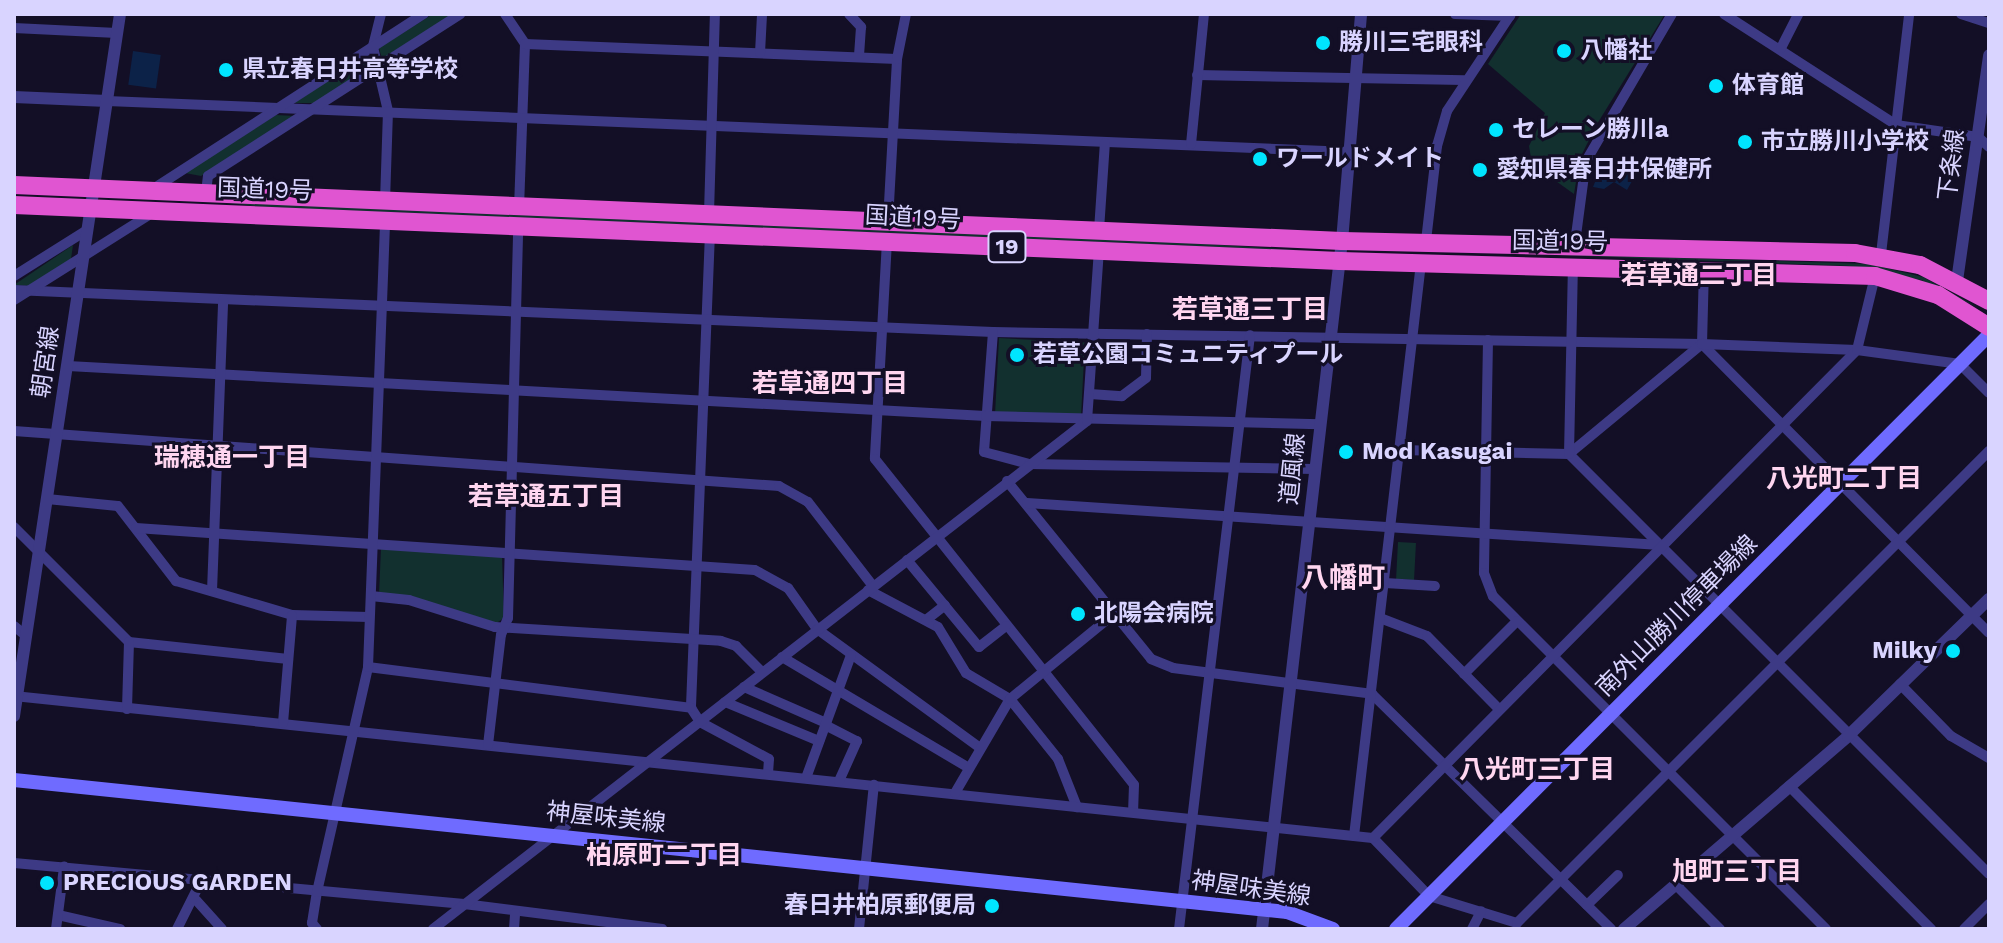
<!DOCTYPE html>
<meta charset="utf-8">
<style>
body{margin:0}
#map{position:relative;width:2003px;height:943px;overflow:hidden;background:#130f26;font-family:"Work Sans","Noto Sans JP",sans-serif}
div>[style]{position:absolute}
.green>*{inset:0;background:#12302f;transform-origin:0 0}
.water>*{inset:0;background:#0c2248;transform-origin:0 0}
.minor>*{height:10px;margin:-5px;padding:0 5px;transform-origin:5px;border-radius:5px;background:#3d3a85}
.tertiary>*{height:12px;margin:-6px;padding:0 6px;transform-origin:6px;border-radius:6px;background:#3d3a85}
.secondary>*{height:14px;margin:-7px;padding:0 7px;transform-origin:7px;border-radius:7px;background:#6f6bff}
.trunk>*{height:18px;margin:-9px;padding:0 9px;transform-origin:9px;border-radius:9px;background:#e055d1}
.dots>*{width:22px;height:22px;translate:-50% -50%;box-sizing:border-box;border:4px solid #130f26;border-radius:50%}
span{translate:-50% -50%;white-space:nowrap;text-align:center;line-height:1.15;-webkit-text-stroke:6px #130f26;paint-order:stroke}
.shield-label span{padding:2px 6px;background:#130f26;border:2px solid;border-radius:6px;-webkit-text-stroke-width:0}
.shield-label{font-size:22px;color:#d9d4ff;font-weight:700}
.poi-label{font-size:24px;color:#d9d4ff;font-weight:700}
.left{translate:0 -50%;text-align:left}
.right{translate:-100% -50%;text-align:right}
.street-label{font-size:24px;color:#d9d4ff}
.neighbourhood-label{font-size:26px;color:#ffd6f0;font-weight:700}
.quarter-label{font-size:28px;color:#ffd6f0;font-weight:700}
.frame{position:absolute;inset:0;border:16px solid #d9d4ff;pointer-events:none}
</style>
<div id="map">
<div class="green">
<div style="clip-path:polygon(433px 14px,453px 14px,382px 59px,379px 48px)"></div>
<div style="clip-path:polygon(1521px 14px,1665px 14px,1597px 124px,1580px 158px,1574px 194px,1532px 164px,1529px 146px,1545px 113px,1488px 64px)"></div>
<div style="clip-path:polygon(368px 55px,371px 67px,314px 103px,294px 103px)"></div>
<div style="clip-path:polygon(276px 115px,295px 116px,201px 176px,185px 173px)"></div>
<div style="clip-path:polygon(222px 202px,1162px 241px,1312px 251px,262px 207px)"></div>
<div style="clip-path:polygon(73px 245px,71px 259px,30px 286px,14px 285px)"></div>
<div style="clip-path:polygon(1370px 248px,1869px 264px,1923px 277px,1979px 308px,1921px 280px,1850px 266px)"></div>
<div style="left:999px;top:338px;width:86px;height:74px;rotate:3deg"></div>
<div style="left:1398px;top:542px;width:18px;height:37px;rotate:3deg"></div>
<div style="clip-path:polygon(381px 548px,502px 556px,504px 618px,495px 624px,379px 595px)"></div>
</div>
<div class="water">
<div style="left:133px;top:51px;width:28px;height:34px;rotate:8deg"></div>
<div style="clip-path:polygon(1605px 157px,1636px 174px,1627px 190px,1614px 182px,1604px 189px,1593px 187px)"></div>
</div>
<div class="minor">
<div style="left:381px;top:14px;width:34px;rotate:104deg"></div>
<div style="left:373px;top:47px;width:66px;rotate:76.8deg"></div>
<div style="left:388px;top:111px;width:89px;rotate:91.9deg"></div>
<div style="left:505px;top:14px;width:36px;rotate:56deg"></div>
<div style="left:525px;top:44px;width:162px;rotate:92.1deg"></div>
<div style="left:849px;top:14px;width:18px;rotate:47deg"></div>
<div style="left:861px;top:27px;width:28px;rotate:94deg"></div>
<div style="left:1455px;top:14px;width:55px;rotate:2.1deg"></div>
<div style="left:1724px;top:14px;width:205px;rotate:32.8deg"></div>
<div style="left:1896px;top:125px;width:83px;rotate:8.3deg"></div>
<div style="left:1978px;top:137px;width:15px;rotate:42deg"></div>
<div style="left:1961px;top:14px;width:29px;rotate:18deg"></div>
<div style="left:14px;top:28px;width:103px;rotate:2.8deg"></div>
<div style="left:525px;top:44px;width:372px;rotate:2.3deg"></div>
<div style="left:1781px;top:48px;width:38px;rotate:-63deg"></div>
<div style="left:760px;top:53px;width:39px;rotate:-87deg"></div>
<div style="left:1197px;top:75px;width:267px;rotate:1.1deg"></div>
<div style="left:107px;top:101px;width:1244px;rotate:2.35deg"></div>
<div style="left:1191px;top:144px;width:131px;rotate:-84.3deg"></div>
<div style="left:153px;top:189px;width:323px;rotate:-32.9deg"></div>
<div style="left:206px;top:192px;width:16px;rotate:-83deg"></div>
<div style="left:208px;top:176px;width:300px;rotate:-32.7deg"></div>
<div style="left:709px;top:213px;width:199px;rotate:-88.3deg"></div>
<div style="left:888px;top:221px;width:162px;rotate:-86.8deg"></div>
<div style="left:897px;top:59px;width:46px;rotate:-78.7deg"></div>
<div style="left:1099px;top:230px;width:87px;rotate:-86.1deg"></div>
<div style="left:710px;top:233px;width:475px;rotate:92.3deg"></div>
<div style="left:691px;top:708px;width:17px;rotate:57deg"></div>
<div style="left:700px;top:722px;width:78px;rotate:28.2deg"></div>
<div style="left:769px;top:759px;width:15px;rotate:94deg"></div>
<div style="left:887px;top:241px;width:218px;rotate:93.2deg"></div>
<div style="left:875px;top:459px;width:416px;rotate:51.5deg"></div>
<div style="left:1134px;top:785px;width:27px;rotate:92deg"></div>
<div style="left:1426px;top:241px;width:96px;rotate:-83.4deg"></div>
<div style="left:1437px;top:146px;width:36px;rotate:-74deg"></div>
<div style="left:1447px;top:111px;width:116px;rotate:-56.6deg"></div>
<div style="left:1575px;top:243px;width:83px;rotate:-82.4deg"></div>
<div style="left:1586px;top:161px;width:170px;rotate:-59.7deg"></div>
<div style="left:1881px;top:254px;width:242px;rotate:-83.3deg"></div>
<div style="left:14px;top:276px;width:86px;rotate:-32.2deg"></div>
<div style="left:14px;top:290px;width:980px;rotate:2.46deg"></div>
<div style="left:993px;top:332px;width:709px;rotate:0.97deg"></div>
<div style="left:1702px;top:344px;width:407px;rotate:45.2deg"></div>
<div style="left:14px;top:300px;width:163px;rotate:-32.2deg"></div>
<div style="left:993px;top:332px;width:120px;rotate:94.3deg"></div>
<div style="left:984px;top:452px;width:47px;rotate:14.9deg"></div>
<div style="left:1029px;top:464px;width:286px;rotate:1deg"></div>
<div style="left:1488px;top:340px;width:233px;rotate:91deg"></div>
<div style="left:1484px;top:573px;width:25px;rotate:69deg"></div>
<div style="left:1493px;top:596px;width:471px;rotate:45deg"></div>
<div style="left:1702px;top:344px;width:74px;rotate:-88.5deg"></div>
<div style="left:68px;top:366px;width:919px;rotate:3.12deg"></div>
<div style="left:986px;top:416px;width:334px;rotate:1.4deg"></div>
<div style="left:1090px;top:394px;width:32px;rotate:4deg"></div>
<div style="left:1122px;top:396px;width:30px;rotate:-37deg"></div>
<div style="left:1146px;top:378px;width:44px;rotate:-88.7deg"></div>
<div style="left:14px;top:431px;width:767px;rotate:4.11deg"></div>
<div style="left:779px;top:486px;width:33px;rotate:29deg"></div>
<div style="left:808px;top:502px;width:106px;rotate:52.3deg"></div>
<div style="left:1401px;top:450px;width:168px;rotate:1.4deg"></div>
<div style="left:1569px;top:454px;width:594px;rotate:45deg"></div>
<div style="left:1569px;top:454px;width:173px;rotate:-39.6deg"></div>
<div style="left:1702px;top:344px;width:155px;rotate:2.2deg"></div>
<div style="left:1857px;top:350px;width:104px;rotate:7.7deg"></div>
<div style="left:1960px;top:364px;width:41px;rotate:45deg"></div>
<div style="left:1569px;top:454px;width:188px;rotate:-88.8deg"></div>
<div style="left:1007px;top:481px;width:229px;rotate:51deg"></div>
<div style="left:1151px;top:659px;width:24px;rotate:22deg"></div>
<div style="left:1173px;top:668px;width:201px;rotate:7.4deg"></div>
<div style="left:1372px;top:694px;width:335px;rotate:44.5deg"></div>
<div style="left:47px;top:499px;width:71px;rotate:5.6deg"></div>
<div style="left:118px;top:506px;width:95px;rotate:52.3deg"></div>
<div style="left:176px;top:581px;width:121px;rotate:16.3deg"></div>
<div style="left:292px;top:615px;width:77px;rotate:1.5deg"></div>
<div style="left:1027px;top:503px;width:634px;rotate:3.8deg"></div>
<div style="left:14px;top:527px;width:163px;rotate:45deg"></div>
<div style="left:129px;top:642px;width:160px;rotate:6.1deg"></div>
<div style="left:136px;top:528px;width:620px;rotate:3.88deg"></div>
<div style="left:755px;top:570px;width:38px;rotate:29deg"></div>
<div style="left:788px;top:588px;width:50px;rotate:54.7deg"></div>
<div style="left:817px;top:629px;width:202px;rotate:36.1deg"></div>
<div style="left:907px;top:560px;width:113px;rotate:50.4deg"></div>
<div style="left:979px;top:647px;width:34px;rotate:-38deg"></div>
<div style="left:1385px;top:583px;width:50px;rotate:3.4deg"></div>
<div style="left:868px;top:590px;width:79px;rotate:27.9deg"></div>
<div style="left:938px;top:627px;width:54px;rotate:58.7deg"></div>
<div style="left:966px;top:673px;width:51px;rotate:30.6deg"></div>
<div style="left:1010px;top:699px;width:77px;rotate:51.3deg"></div>
<div style="left:1058px;top:759px;width:52px;rotate:68.4deg"></div>
<div style="left:212px;top:591px;width:291px;rotate:-87.8deg"></div>
<div style="left:371px;top:596px;width:38px;rotate:6deg"></div>
<div style="left:409px;top:600px;width:90px;rotate:17.4deg"></div>
<div style="left:495px;top:627px;width:226px;rotate:3.5deg"></div>
<div style="left:721px;top:641px;width:16px;rotate:18deg"></div>
<div style="left:736px;top:646px;width:37px;rotate:45deg"></div>
<div style="left:1380px;top:618px;width:50px;rotate:21deg"></div>
<div style="left:1427px;top:636px;width:101px;rotate:45.4deg"></div>
<div style="left:926px;top:620px;width:24px;rotate:-38deg"></div>
<div style="left:14px;top:626px;width:14px;rotate:39deg"></div>
<div style="left:782px;top:657px;width:217px;rotate:30.7deg"></div>
<div style="left:368px;top:667px;width:326px;rotate:7.2deg"></div>
<div style="left:1464px;top:674px;width:75px;rotate:-45deg"></div>
<div style="left:1900px;top:684px;width:73px;rotate:45.6deg"></div>
<div style="left:1951px;top:736px;width:44px;rotate:30.1deg"></div>
<div style="left:744px;top:687px;width:90px;rotate:23.7deg"></div>
<div style="left:14px;top:696px;width:1366px;rotate:5.97deg"></div>
<div style="left:1373px;top:838px;width:81px;rotate:46deg"></div>
<div style="left:1429px;top:896px;width:92px;rotate:17.1deg"></div>
<div style="left:1517px;top:923px;width:668px;rotate:-45deg"></div>
<div style="left:725px;top:702px;width:102px;rotate:22.5deg"></div>
<div style="left:127px;top:709px;width:67px;rotate:-88.3deg"></div>
<div style="left:283px;top:723px;width:108px;rotate:-85.2deg"></div>
<div style="left:825px;top:725px;width:36px;rotate:27deg"></div>
<div style="left:857px;top:741px;width:44px;rotate:114.2deg"></div>
<div style="left:488px;top:745px;width:111px;rotate:-83.3deg"></div>
<div style="left:501px;top:635px;width:18px;rotate:-68deg"></div>
<div style="left:508px;top:618px;width:393px;rotate:-88.5deg"></div>
<div style="left:806px;top:778px;width:131px;rotate:-69.9deg"></div>
<div style="left:1789px;top:786px;width:202px;rotate:45.2deg"></div>
<div style="left:955px;top:793px;width:109px;rotate:-59.7deg"></div>
<div style="left:1010px;top:699px;width:134px;rotate:-39.3deg"></div>
<div style="left:1354px;top:836px;width:577px;rotate:-83.33deg"></div>
<div style="left:1373px;top:838px;width:687px;rotate:-45.24deg"></div>
<div style="left:1857px;top:350px;width:76px;rotate:-76.3deg"></div>
<div style="left:14px;top:863px;width:452px;rotate:5.2deg"></div>
<div style="left:464px;top:904px;width:200px;rotate:7.2deg"></div>
<div style="left:1674px;top:883px;width:65px;rotate:45deg"></div>
<div style="left:196px;top:900px;width:39px;rotate:48deg"></div>
<div style="left:1587px;top:905px;width:43px;rotate:-44.1deg"></div>
<div style="left:58px;top:915px;width:64px;rotate:12.7deg"></div>
<div style="left:56px;top:929px;width:63px;rotate:-82.6deg"></div>
<div style="left:177px;top:929px;width:54px;rotate:-63.4deg"></div>
<div style="left:317px;top:929px;width:8px;rotate:-130deg"></div>
<div style="left:312px;top:923px;width:31px;rotate:-81deg"></div>
<div style="left:317px;top:892px;width:231px;rotate:-77.2deg"></div>
<div style="left:368px;top:667px;width:448px;rotate:-87.8deg"></div>
<div style="left:433px;top:929px;width:828px;rotate:-37.84deg"></div>
<div style="left:1087px;top:421px;width:170px;rotate:-86deg"></div>
<div style="left:514px;top:929px;width:16px;rotate:-86deg"></div>
<div style="left:859px;top:929px;width:145px;rotate:-84.1deg"></div>
<div style="left:1179px;top:929px;width:598px;rotate:-83.18deg"></div>
<div style="left:1472px;top:929px;width:20px;rotate:-63deg"></div>
<div style="left:1964px;top:929px;width:35px;rotate:-45deg"></div>
</div>
<div class="tertiary">
<div style="left:14px;top:97px;width:93px;rotate:2.5deg"></div>
<div style="left:1957px;top:281px;width:228px;rotate:-81.9deg"></div>
<div style="left:14px;top:716px;width:710px;rotate:-81.41deg"></div>
<div style="left:1262px;top:929px;width:693px;rotate:-83.37deg"></div>
<div style="left:1342px;top:241px;width:228px;rotate:-85.2deg"></div>
<div style="left:1624px;top:929px;width:296px;rotate:-40.7deg"></div>
<div style="left:1848px;top:736px;width:197px;rotate:-44.2deg"></div>
</div>
<div class="secondary">
<div style="left:14px;top:780px;width:1280px;rotate:5.92deg"></div>
<div style="left:1287px;top:912px;width:49px;rotate:20.3deg"></div>
<div style="left:1396px;top:929px;width:839px;rotate:-45.05deg"></div>
</div>
<div class="trunk">
<div style="left:14px;top:185px;width:1329px;rotate:2.41deg"></div>
<div style="left:1342px;top:241px;width:513px;rotate:1.34deg"></div>
<div style="left:1855px;top:253px;width:66px;rotate:10.5deg"></div>
<div style="left:1920px;top:265px;width:78px;rotate:27.6deg"></div>
<div style="left:14px;top:205px;width:1327px;rotate:2.42deg"></div>
<div style="left:1340px;top:261px;width:535px;rotate:1.61deg"></div>
<div style="left:1875px;top:276px;width:66px;rotate:16.8deg"></div>
<div style="left:1938px;top:295px;width:60px;rotate:32.1deg"></div>
</div>
<div class="dots">
<div style="left:1323px;top:43px;background:#00e5ff"></div>
<div style="left:1564px;top:51px;background:#00e5ff"></div>
<div style="left:226px;top:70px;background:#00e5ff"></div>
<div style="left:1716px;top:86px;background:#00e5ff"></div>
<div style="left:1496px;top:130px;background:#00e5ff"></div>
<div style="left:1745px;top:142px;background:#00e5ff"></div>
<div style="left:1260px;top:159px;background:#00e5ff"></div>
<div style="left:1480px;top:170px;background:#00e5ff"></div>
<div style="left:1017px;top:355px;background:#00e5ff"></div>
<div style="left:1346px;top:452px;background:#00e5ff"></div>
<div style="left:1078px;top:614px;background:#00e5ff"></div>
<div style="left:1953px;top:651px;background:#00e5ff"></div>
<div style="left:47px;top:883px;background:#00e5ff"></div>
<div style="left:992px;top:906px;background:#00e5ff"></div>
</div>
<div class="shield-label">
<span style="left:1007px;top:247px">19</span>
</div>
<div class="poi-label">
<span class="left" style="left:1339px;top:43px">勝川三宅眼科</span>
<span class="left" style="left:1580px;top:51px">八幡社</span>
<span class="left" style="left:242px;top:70px">県立春日井高等学校</span>
<span class="left" style="left:1732px;top:86px">体育館</span>
<span class="left" style="left:1512px;top:130px">セレーン勝川a</span>
<span class="left" style="left:1761px;top:142px">市立勝川小学校</span>
<span class="left" style="left:1276px;top:159px">ワールドメイト</span>
<span class="left" style="left:1496px;top:170px">愛知県春日井保健所</span>
<span class="left" style="left:1033px;top:355px">若草公園コミュニティプール</span>
<span class="left" style="left:1362px;top:452px">Mod Kasugai</span>
<span class="left" style="left:1094px;top:614px">北陽会病院</span>
<span class="right" style="left:1937px;top:651px">Milky</span>
<span class="left" style="left:63px;top:883px">PRECIOUS GARDEN</span>
<span class="right" style="left:976px;top:906px">春日井柏原郵便局</span>
</div>
<div class="street-label">
<span style="left:1952px;top:165px;rotate:-83deg">下条線</span>
<span style="left:265px;top:190px;rotate:2deg">国道19号</span>
<span style="left:913px;top:218px;rotate:3deg">国道19号</span>
<span style="left:1560px;top:242px;rotate:1deg">国道19号</span>
<span style="left:46px;top:362px;rotate:-82deg">朝宮線</span>
<span style="left:1293px;top:469px;rotate:-84deg">道風線</span>
<span style="left:1677px;top:616px;rotate:-45deg">南外山勝川停車場線</span>
<span style="left:606px;top:818px;rotate:6deg">神屋味美線</span>
<span style="left:1251px;top:889px;rotate:8deg">神屋味美線</span>
</div>
<div class="neighbourhood-label">
<span style="left:1699px;top:276px">若草通二丁目</span>
<span style="left:1250px;top:310px">若草通三丁目</span>
<span style="left:830px;top:384px">若草通四丁目</span>
<span style="left:232px;top:458px">瑞穂通一丁目</span>
<span style="left:1844px;top:479px">八光町二丁目</span>
<span style="left:546px;top:497px">若草通五丁目</span>
<span style="left:1537px;top:770px">八光町三丁目</span>
<span style="left:664px;top:856px">柏原町二丁目</span>
<span style="left:1737px;top:872px">旭町三丁目</span>
</div>
<div class="quarter-label">
<span style="left:1343px;top:578px">八幡町</span>
</div>
<div class="frame"></div>
</div>
